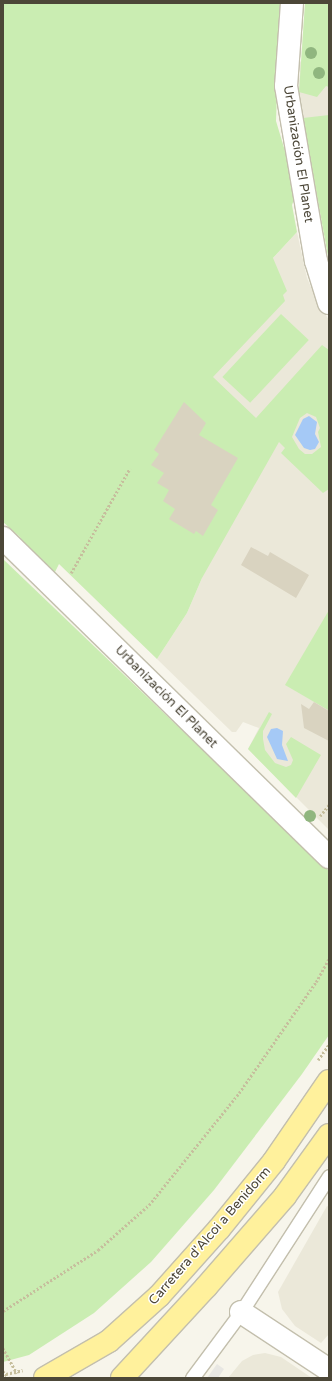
<!DOCTYPE html>
<meta charset="utf-8">
<style>
body{margin:0}
#map{position:relative;width:332px;height:1381px;overflow:hidden;background:#f7f5eb;font-family:"Varela Round",sans-serif}
div>[style]{position:absolute}
.residential>*{inset:0;background:#ebe8d9}
.green>*{inset:0;background:#caedb2;transform-origin:0 0}
.parking>*{inset:0;background:#e8e7e3}
.water>*{inset:0;background:#a5c9f6}
.building>*{inset:0;background:#d9d3c0}
.path>*{height:2.5px;margin-top:-1.25px;transform-origin:0;background:repeating-linear-gradient(90deg,#c6be9d 0 2px,transparent 0 4px)}
.roads{filter:drop-shadow(1px 0 #c3bfad) drop-shadow(-1px 0 #c3bfad) drop-shadow(0 1px #c3bfad) drop-shadow(0 -1px #c3bfad)}
.service>*{height:13px;margin:-6.5px;padding:0 6.5px;transform-origin:6.5px;border-radius:6.5px;background:#fff}
.minor>*{height:22px;margin:-11px;padding:0 11px;transform-origin:11px;border-radius:11px;background:#fff}
.primary>*{height:22px;margin:-11px;padding:0 11px;transform-origin:11px;border-radius:11px;background:#fff19c}
.trees>*{width:12px;height:12px;margin:-6px;border-radius:50%;background:#90b67f}
span{translate:-50% -50%;white-space:nowrap;text-align:center;line-height:1.15;-webkit-text-stroke:3px #fff;paint-order:stroke}
.street-label{font-size:13px;color:#4c4738}
.frame{position:absolute;inset:0;border:4px solid #4c4738;pointer-events:none}
</style>
<div id="map">
<div class="residential">
<div style="clip-path:polygon(329px 35px,329px 175px,312px 178px,299px 96px,300px 62px)"></div>
<div style="clip-path:polygon(297px 232px,307px 278px,318px 303px,329px 320px,329px 830px,248px 749px,259px 728px,243px 722px,236px 732px,232px 732px,157px 659px,187px 613px,202px 578px,184px 355px)"></div>
<div style="clip-path:polygon(327px 1206px,329px 1207px,329px 1334px,321px 1343px,295px 1326px,282px 1309px,278px 1292px)"></div>
<div style="clip-path:polygon(265px 1353px,281px 1357px,312px 1378px,228px 1378px,242px 1361px,253px 1355px)"></div>
</div>
<div class="green">
<div style="clip-path:polygon(evenodd,3px 3px,280px 3px,276px 121px,297px 191px,292px 205px,297px 232px,273px 258px,287px 291px,283px 295px,285px 301px,213px 377px,256px 418px,322px 345px,329px 350px,329px 489px,323px 493px,281px 453px,285px 448px,279px 442px,202px 578px,187px 613px,157px 659px,59px 564px,54px 574px,28px 553px,20px 537px,3px 522px,3px 3px,307px 413px,316px 417px,320px 428px,318px 432px,321px 447px,312px 454px,305px 454px,299px 449px,292px 437px,300px 418px,307px 413px)"></div>
<div style="clip-path:polygon(305px 3px,329px 3px,329px 87px,326px 86px,317px 97px,299px 92px)"></div>
<div style="clip-path:polygon(329px 115px,329px 262px,303px 118px)"></div>
<div style="left:281px;top:314px;width:38px;height:86px;rotate:43deg"></div>
<div style="clip-path:polygon(3px 559px,329px 871px,329px 1035px,302px 1074px,214px 1190px,151px 1262px,94px 1313px,29px 1355px,3px 1362px)"></div>
<div style="clip-path:polygon(329px 610px,329px 707px,328px 710px,285px 685px)"></div>
<div style="clip-path:polygon(269px 712px,272px 714px,263px 731px,263px 739px,265px 750px,275px 763px,286px 767px,291px 765px,293px 760px,286px 744px,291px 737px,321px 755px,296px 798px,248px 749px)"></div>
</div>
<div class="parking">
<div style="clip-path:polygon(217px 1364px,224px 1369px,218px 1378px,207px 1378px)"></div>
</div>
<div class="water">
<div style="clip-path:polygon(309px 416px,317px 422px,315px 434px,319px 442px,315px 449px,310px 450px,304px 448px,295px 435px,303px 419px)"></div>
<div style="clip-path:polygon(277px 728px,283px 731px,282px 745px,288px 761px,277px 759px,267px 737px,271px 729px)"></div>
</div>
<div class="building">
<div style="clip-path:polygon(184px 402px,206px 423px,199px 435px,238px 458px,211px 505px,218px 510px,203px 536px,196px 531px,194px 534px,169px 519px,175px 509px,163px 501px,169px 490px,157px 483px,164px 473px,151px 465px,159px 454px,154px 450px)"></div>
<div style="clip-path:polygon(251px 547px,268px 556px,270px 552px,309px 575px,296px 598px,241px 565px)"></div>
<div style="clip-path:polygon(314px 702px,329px 711px,329px 741px,304px 728px,301px 704px,309px 709px)"></div>
</div>
<div class="path">
<div style="left:71px;top:573px;width:120px;rotate:-60.7deg"></div>
<div style="left:320px;top:816px;width:14px;rotate:-51deg"></div>
<div style="left:318px;top:1060px;width:19px;rotate:-55deg"></div>
<div style="left:3px;top:1311px;width:113px;rotate:-32.7deg"></div>
<div style="left:98px;top:1250px;width:68px;rotate:-41.4deg"></div>
<div style="left:149px;top:1205px;width:144px;rotate:-51.2deg"></div>
<div style="left:239px;top:1093px;width:135px;rotate:-55.3deg"></div>
<div style="left:316px;top:982px;width:26px;rotate:-61deg"></div>
<div style="left:3px;top:1348px;width:29px;rotate:61deg"></div>
<div style="left:3px;top:1371px;width:9px;rotate:49deg"></div>
<div style="left:6px;top:1374px;width:17px;rotate:-13deg"></div>
</div>
<div class="roads">
<div class="service">
<div style="left:192px;top:1378px;width:82px;rotate:-53.4deg"></div>
<div style="left:241px;top:1312px;width:162px;rotate:-57.1deg"></div>
</div>
<div class="minor">
<div style="left:292px;top:3px;width:83px;rotate:94.1deg"></div>
<div style="left:286px;top:86px;width:178px;rotate:80.3deg"></div>
<div style="left:316px;top:261px;width:44px;rotate:72.8deg"></div>
<div style="left:3px;top:538px;width:456px;rotate:44.4deg"></div>
<div style="left:241px;top:1312px;width:105px;rotate:33.4deg"></div>
</div>
<div class="primary">
<div style="left:45px;top:1378px;width:74px;rotate:-30deg"></div>
<div style="left:109px;top:1341px;width:67px;rotate:-42deg"></div>
<div style="left:159px;top:1296px;width:90px;rotate:-48.2deg"></div>
<div style="left:219px;top:1229px;width:87px;rotate:-51deg"></div>
<div style="left:274px;top:1161px;width:97px;rotate:-55.5deg"></div>
<div style="left:122px;top:1378px;width:124px;rotate:-47.3deg"></div>
<div style="left:206px;top:1287px;width:121px;rotate:-49deg"></div>
<div style="left:285px;top:1196px;width:75px;rotate:-54.2deg"></div>
</div>
</div>
<div class="trees">
<div style="left:311px;top:53px"></div>
<div style="left:319px;top:73px"></div>
<div style="left:310px;top:816px"></div>
</div>
<div class="street-label">
<span style="left:298px;top:154px;rotate:81deg">Urbanización El Planet</span>
<span style="left:166px;top:697px;rotate:45deg">Urbanización El Planet</span>
<span style="left:210px;top:1236px;rotate:-49deg">Carretera d'Alcoi a Benidorm</span>
</div>
<div class="frame"></div>
</div>
